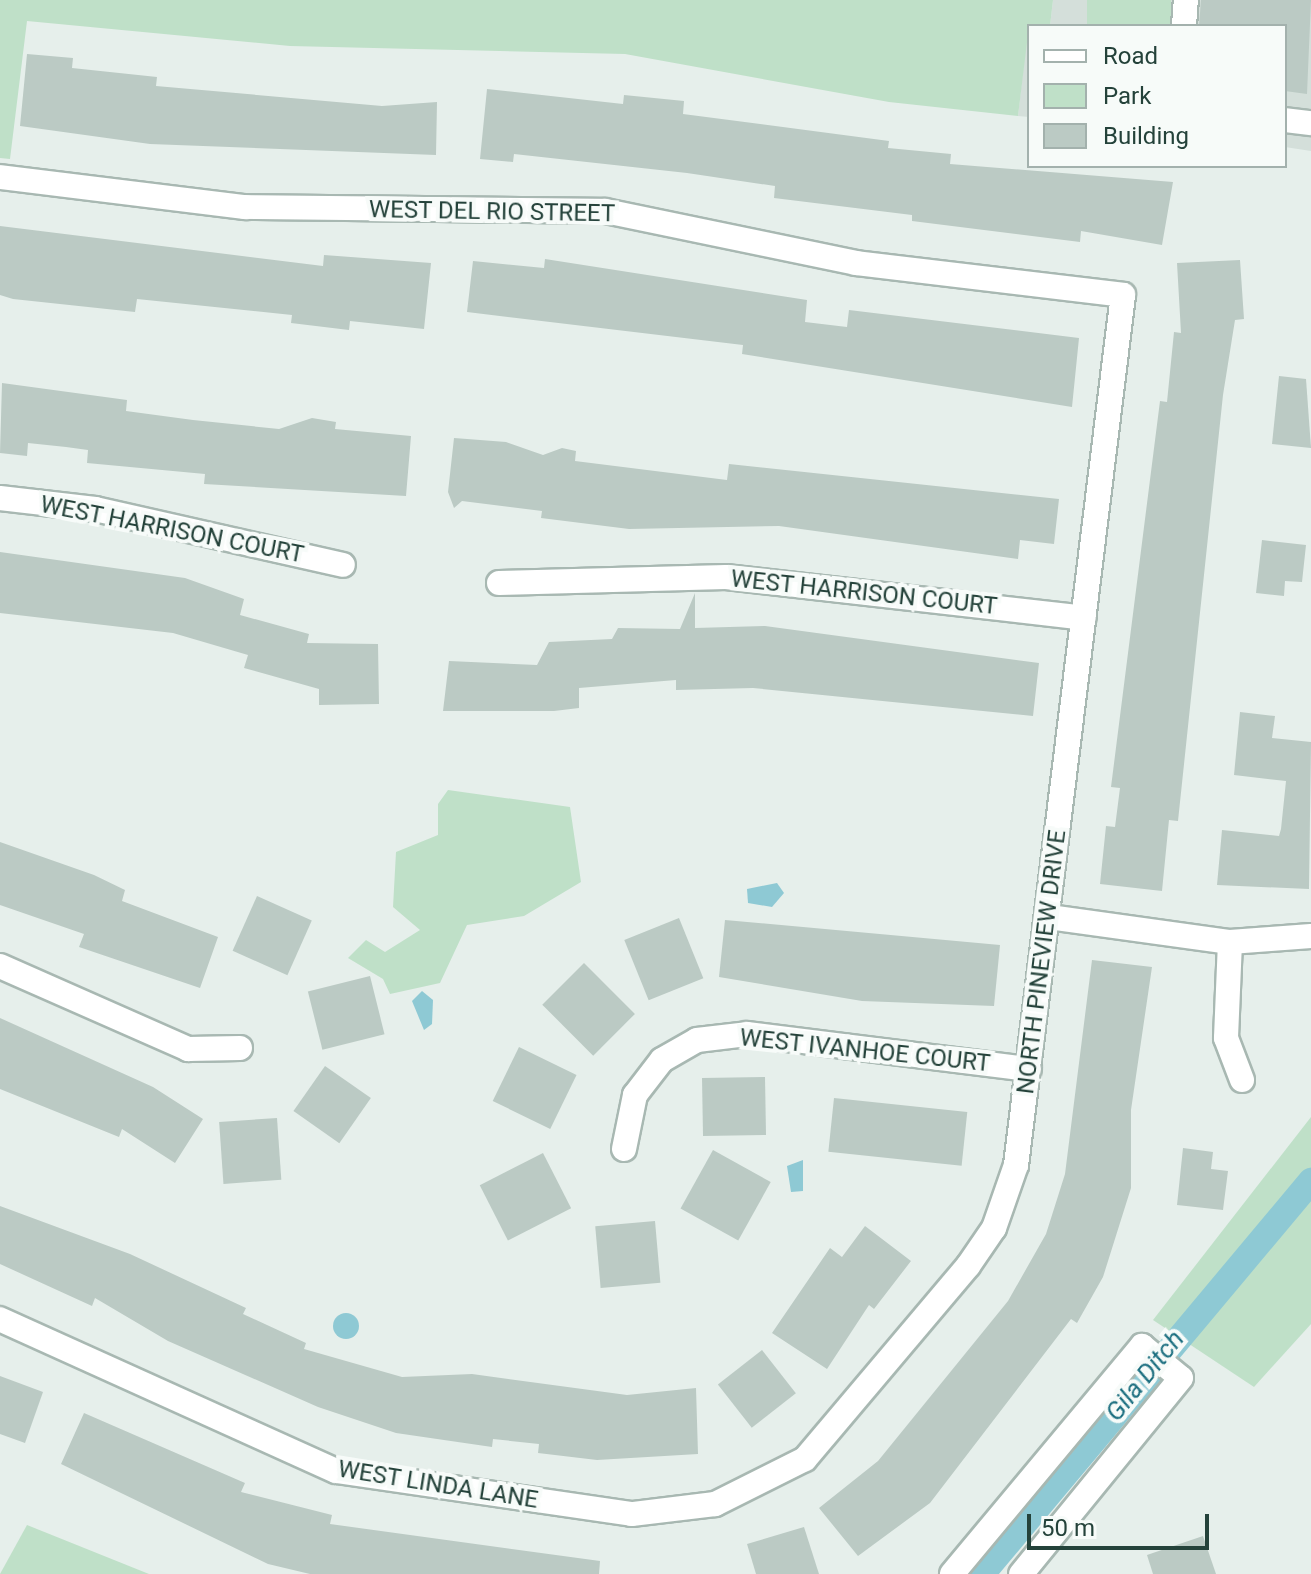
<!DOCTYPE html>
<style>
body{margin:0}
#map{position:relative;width:1311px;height:1574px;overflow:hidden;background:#e6efeb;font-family:Roboto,sans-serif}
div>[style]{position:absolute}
.built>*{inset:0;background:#d4dfda}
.green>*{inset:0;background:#bfe0c8;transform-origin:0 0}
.water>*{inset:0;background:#8ec9d4}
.round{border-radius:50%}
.canal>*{height:26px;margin:-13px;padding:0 13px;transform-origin:13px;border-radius:13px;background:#8ec9d4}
.building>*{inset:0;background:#bbcac4;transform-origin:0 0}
.roads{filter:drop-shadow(2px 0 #a8b8b2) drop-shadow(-2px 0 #a8b8b2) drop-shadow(0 2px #a8b8b2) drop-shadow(0 -2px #a8b8b2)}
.minor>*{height:24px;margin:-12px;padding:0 12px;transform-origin:12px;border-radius:12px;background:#fff}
span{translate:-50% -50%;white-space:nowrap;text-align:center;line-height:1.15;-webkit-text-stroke:8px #f7fbf9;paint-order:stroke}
.street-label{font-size:24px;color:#24423a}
.water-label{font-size:26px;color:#1c6f80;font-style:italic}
.legend{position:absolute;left:1027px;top:24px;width:260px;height:144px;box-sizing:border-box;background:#f7fbf9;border:2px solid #a3b1ad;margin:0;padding:10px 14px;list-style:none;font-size:24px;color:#24423a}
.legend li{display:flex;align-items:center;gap:16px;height:40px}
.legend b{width:40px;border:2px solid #a3b1ad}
.scale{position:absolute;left:1027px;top:1514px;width:182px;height:36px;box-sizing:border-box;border:4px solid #24423a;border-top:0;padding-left:10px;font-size:24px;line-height:28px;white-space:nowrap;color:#24423a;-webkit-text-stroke:6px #f7fbf9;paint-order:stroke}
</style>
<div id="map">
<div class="built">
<div style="clip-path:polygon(1053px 0,1311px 0,1311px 151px,1285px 147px,1285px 26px,1050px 26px)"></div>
<div style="clip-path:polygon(1027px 34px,1029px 34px,1029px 117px,1018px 116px)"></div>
</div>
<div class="green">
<div style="clip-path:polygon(0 0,1053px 0,1050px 26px,1029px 26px,1018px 116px,889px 102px,625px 54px,290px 46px,27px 21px,10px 159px,0 158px)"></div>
<div style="left:1087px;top:0;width:84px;height:24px"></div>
<div style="clip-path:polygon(448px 790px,570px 807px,581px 882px,524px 916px,467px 925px,440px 983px,390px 994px,383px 979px,348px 958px,366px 940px,385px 952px,420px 930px,393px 907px,396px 852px,438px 835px,438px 804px)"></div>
<div style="clip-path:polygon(1311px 1117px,1311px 1324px,1254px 1387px,1153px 1320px)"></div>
<div style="clip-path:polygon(27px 1525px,149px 1574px,0 1574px)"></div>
</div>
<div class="water">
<div style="clip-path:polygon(777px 883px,784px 893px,772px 907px,748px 903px,747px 889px)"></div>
<div style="clip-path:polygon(422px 991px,433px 1000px,432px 1024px,424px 1030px,412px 1001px)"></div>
<div style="clip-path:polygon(803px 1160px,803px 1191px,791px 1192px,787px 1166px)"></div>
<div class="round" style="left:333px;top:1313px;width:26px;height:26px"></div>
</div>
<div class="canal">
<div style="left:982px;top:1574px;width:513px;rotate:-50.07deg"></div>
</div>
<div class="building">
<div style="clip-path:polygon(1201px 0,1311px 0,1307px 94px,1285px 91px,1285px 26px,1199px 26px)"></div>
<div style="clip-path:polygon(27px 54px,73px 58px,72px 68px,157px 77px,156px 86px,382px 106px,437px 102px,436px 155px,150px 144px,20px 126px)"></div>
<div style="clip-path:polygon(487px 89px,623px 104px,624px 95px,684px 101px,683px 114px,889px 141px,888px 148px,951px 154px,950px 164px,1173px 182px,1162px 245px,1081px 231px,1080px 242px,912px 221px,912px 215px,774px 198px,775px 186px,687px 173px,514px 154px,513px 162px,480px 159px)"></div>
<div style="clip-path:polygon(0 226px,323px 266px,324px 255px,431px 263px,424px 329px,350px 321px,349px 330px,291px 323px,292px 315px,137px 299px,135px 312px,13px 299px,0 295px)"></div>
<div style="clip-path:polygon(545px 259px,807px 300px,805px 322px,847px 327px,849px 310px,1079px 338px,1072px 407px,742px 354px,743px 345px,467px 312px,473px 261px,544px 268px)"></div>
<div style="clip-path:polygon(1240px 260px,1244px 319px,1235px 320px,1223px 395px,1178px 821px,1169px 820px,1162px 891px,1100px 884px,1106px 826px,1115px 827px,1120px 788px,1111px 787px,1160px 401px,1167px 402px,1174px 332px,1181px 333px,1177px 263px)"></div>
<div style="clip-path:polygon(1279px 376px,1306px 379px,1311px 448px,1272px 444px)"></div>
<div style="clip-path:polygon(2px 383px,127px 400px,126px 411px,193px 420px,279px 429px,312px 418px,336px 422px,335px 429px,411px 436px,406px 496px,204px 484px,205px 474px,87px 463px,88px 450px,66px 447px,28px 443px,27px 456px,0 453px)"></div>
<div style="clip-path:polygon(454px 438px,506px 442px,543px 455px,562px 448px,576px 451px,575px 461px,727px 480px,729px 464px,1059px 499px,1054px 544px,1020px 540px,1018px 559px,779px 526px,629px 529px,541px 518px,542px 511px,462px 501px,454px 508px,448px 492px)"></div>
<div style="clip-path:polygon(1262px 540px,1306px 545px,1302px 582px,1285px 581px,1284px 596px,1256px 593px)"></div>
<div style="clip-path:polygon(0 552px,185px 578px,244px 599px,240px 615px,309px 634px,307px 643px,378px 644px,379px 704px,319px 705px,319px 689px,244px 668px,248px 655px,173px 633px,0 613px)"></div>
<div style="clip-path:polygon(695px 593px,695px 628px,765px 626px,1039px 663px,1033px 716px,753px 688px,676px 690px,676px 680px,579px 688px,579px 708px,554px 711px,443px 711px,449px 661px,537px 665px,549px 642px,612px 639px,618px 628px,680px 629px)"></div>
<div style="clip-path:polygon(1240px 712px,1275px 716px,1272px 738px,1311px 742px,1309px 889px,1217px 885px,1222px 830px,1279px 836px,1281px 829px,1286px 781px,1234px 775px)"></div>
<div style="clip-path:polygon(0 842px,94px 875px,125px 890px,122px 901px,218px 937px,200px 988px,79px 947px,84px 934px,0 905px)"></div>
<div style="left:257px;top:896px;width:60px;height:60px;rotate:24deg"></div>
<div style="left:679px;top:918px;width:65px;height:59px;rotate:68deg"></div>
<div style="clip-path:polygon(725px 920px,1000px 945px,994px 1006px,862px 1001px,719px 977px)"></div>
<div style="clip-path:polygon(1092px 960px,1152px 967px,1131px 1110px,1131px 1188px,1103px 1277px,1077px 1323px,1071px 1319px,930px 1503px,858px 1556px,819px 1508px,878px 1461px,1008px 1301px,1046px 1234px,1065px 1174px)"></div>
<div style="left:584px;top:963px;width:72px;height:59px;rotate:45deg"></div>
<div style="left:370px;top:976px;width:60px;height:64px;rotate:76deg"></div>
<div style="clip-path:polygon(0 1018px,153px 1087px,203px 1119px,175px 1163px,122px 1129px,119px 1137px,0 1089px)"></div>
<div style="left:519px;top:1047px;width:64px;height:60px;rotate:26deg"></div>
<div style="left:325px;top:1066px;width:56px;height:55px;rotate:35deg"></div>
<div style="left:765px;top:1077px;width:58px;height:63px;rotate:89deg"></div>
<div style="left:834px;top:1098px;width:134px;height:54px;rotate:6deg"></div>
<div style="left:277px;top:1118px;width:62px;height:58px;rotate:86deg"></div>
<div style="clip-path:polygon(1183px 1148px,1213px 1152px,1211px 1169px,1228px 1171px,1223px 1210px,1177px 1205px)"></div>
<div style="left:713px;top:1150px;width:66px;height:67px;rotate:29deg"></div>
<div style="left:543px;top:1153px;width:62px;height:71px;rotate:63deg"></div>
<div style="clip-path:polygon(0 1206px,130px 1254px,246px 1308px,243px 1314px,306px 1343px,304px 1349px,402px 1377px,472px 1374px,627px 1395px,696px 1388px,698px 1454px,597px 1460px,538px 1453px,539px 1444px,493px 1439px,492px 1447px,396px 1433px,318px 1407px,168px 1341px,95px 1298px,92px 1306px,0 1264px)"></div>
<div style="left:655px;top:1221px;width:62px;height:60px;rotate:85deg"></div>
<div style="clip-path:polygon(865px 1226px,911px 1261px,874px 1309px,869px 1305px,827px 1369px,772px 1333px,830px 1248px,842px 1257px)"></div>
<div style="left:762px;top:1350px;width:55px;height:56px;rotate:52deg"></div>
<div style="clip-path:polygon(0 1376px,43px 1392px,25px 1443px,0 1434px)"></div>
<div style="clip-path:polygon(84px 1413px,245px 1483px,241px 1492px,332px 1515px,330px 1524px,600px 1561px,599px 1574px,310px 1574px,268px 1564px,61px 1464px)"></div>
<div style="clip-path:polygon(804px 1527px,819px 1574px,756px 1574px,747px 1544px)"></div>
<div style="clip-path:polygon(1203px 1536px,1216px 1574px,1153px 1574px,1147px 1555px)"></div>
</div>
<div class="roads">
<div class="minor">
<div style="left:1184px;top:26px;width:26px;rotate:-86deg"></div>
<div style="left:1285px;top:120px;width:26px;rotate:7deg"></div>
<div style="left:0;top:177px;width:247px;rotate:7deg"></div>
<div style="left:245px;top:207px;width:360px;rotate:0.6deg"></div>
<div style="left:605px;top:211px;width:256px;rotate:11.7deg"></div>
<div style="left:856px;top:263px;width:269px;rotate:6.8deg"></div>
<div style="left:1123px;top:295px;width:877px;rotate:97.01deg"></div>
<div style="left:1016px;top:1165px;width:67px;rotate:109.2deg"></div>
<div style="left:994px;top:1228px;width:46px;rotate:124.4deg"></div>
<div style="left:968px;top:1266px;width:253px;rotate:130.2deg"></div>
<div style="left:805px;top:1459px;width:101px;rotate:153.4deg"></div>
<div style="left:715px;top:1504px;width:84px;rotate:173.1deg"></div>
<div style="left:632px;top:1514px;width:299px;rotate:-171.7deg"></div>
<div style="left:336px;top:1471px;width:369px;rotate:-155.7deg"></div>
<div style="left:0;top:498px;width:96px;rotate:6.6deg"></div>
<div style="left:95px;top:509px;width:254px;rotate:12.7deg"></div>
<div style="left:499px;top:583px;width:227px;rotate:-1.5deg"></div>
<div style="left:726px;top:577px;width:360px;rotate:6.5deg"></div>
<div style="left:1049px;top:917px;width:183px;rotate:7.9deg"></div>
<div style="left:1230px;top:942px;width:81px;rotate:-4.2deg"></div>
<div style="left:1230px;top:942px;width:96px;rotate:92.4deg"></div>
<div style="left:1226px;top:1038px;width:45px;rotate:69.1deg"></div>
<div style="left:0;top:966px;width:206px;rotate:23.8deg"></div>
<div style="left:188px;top:1049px;width:52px;rotate:-1.1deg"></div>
<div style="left:624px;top:1149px;width:55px;rotate:-78.5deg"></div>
<div style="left:635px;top:1095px;width:44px;rotate:-52.4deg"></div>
<div style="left:662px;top:1060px;width:40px;rotate:-29.7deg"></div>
<div style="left:697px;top:1040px;width:50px;rotate:-6.8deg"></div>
<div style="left:747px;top:1034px;width:284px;rotate:7.1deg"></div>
<div style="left:952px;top:1574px;width:297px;rotate:-50.2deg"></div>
<div style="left:1142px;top:1346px;width:50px;rotate:39.4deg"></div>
<div style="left:1181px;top:1378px;width:253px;rotate:129.2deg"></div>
</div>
</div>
<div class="street-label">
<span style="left:492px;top:212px;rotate:1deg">WEST DEL RIO STREET</span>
<span style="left:172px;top:530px;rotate:11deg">WEST HARRISON COURT</span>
<span style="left:864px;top:593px;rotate:6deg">WEST HARRISON COURT</span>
<span style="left:1042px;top:962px;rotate:-83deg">NORTH PINEVIEW DRIVE</span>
<span style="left:865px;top:1051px;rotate:6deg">WEST IVANHOE COURT</span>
<span style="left:438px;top:1485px;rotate:9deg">WEST LINDA LANE</span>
</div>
<div class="water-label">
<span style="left:1145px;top:1376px;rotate:-51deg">Gila Ditch</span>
</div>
<ul class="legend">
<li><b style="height:10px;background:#fff"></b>Road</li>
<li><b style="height:22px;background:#bfe0c8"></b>Park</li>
<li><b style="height:22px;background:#bbcac4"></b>Building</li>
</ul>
<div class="scale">50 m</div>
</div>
